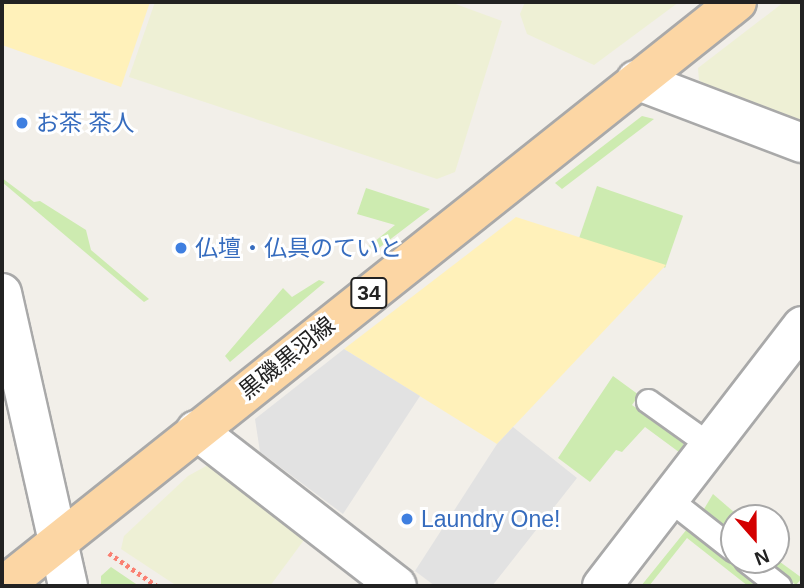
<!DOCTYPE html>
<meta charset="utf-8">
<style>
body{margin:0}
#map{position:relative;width:804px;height:588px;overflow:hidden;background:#f2efe9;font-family:Arial,"Noto Sans JP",sans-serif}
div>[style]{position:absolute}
.farmland>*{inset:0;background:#eef0d5}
.grass>*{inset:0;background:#cdebb0;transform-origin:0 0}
.sand>*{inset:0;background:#fff1ba}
.parking>*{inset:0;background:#e2e2e2}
.path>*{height:4.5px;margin-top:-2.25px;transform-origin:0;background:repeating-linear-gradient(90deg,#fa8072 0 3.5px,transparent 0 7px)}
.roads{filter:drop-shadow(2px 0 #a9a9a9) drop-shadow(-2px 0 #a9a9a9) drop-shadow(0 2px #a9a9a9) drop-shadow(0 -2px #a9a9a9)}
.service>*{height:23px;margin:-11.5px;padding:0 11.5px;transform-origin:11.5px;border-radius:11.5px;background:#fff}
.minor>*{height:38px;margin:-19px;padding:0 19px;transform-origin:19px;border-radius:19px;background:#fff}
.tertiary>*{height:38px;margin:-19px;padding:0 19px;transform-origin:19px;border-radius:19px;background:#fff}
.primary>*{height:38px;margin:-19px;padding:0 19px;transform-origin:19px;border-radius:19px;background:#fcd6a4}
.dots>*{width:19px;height:19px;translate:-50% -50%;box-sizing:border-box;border:4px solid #fff;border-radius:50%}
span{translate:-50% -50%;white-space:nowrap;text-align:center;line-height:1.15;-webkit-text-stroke:6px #fff;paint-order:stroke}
.shield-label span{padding:2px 5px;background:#fff;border:2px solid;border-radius:5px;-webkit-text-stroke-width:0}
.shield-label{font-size:21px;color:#222;font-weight:700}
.shop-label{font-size:23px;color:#366cbe}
.left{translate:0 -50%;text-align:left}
.street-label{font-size:23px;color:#222}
.frame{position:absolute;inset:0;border:4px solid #222;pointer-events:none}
.north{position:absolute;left:720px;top:504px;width:70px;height:70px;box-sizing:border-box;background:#fff;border:2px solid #a7a7a7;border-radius:50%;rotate:159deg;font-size:19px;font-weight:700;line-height:28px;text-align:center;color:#222}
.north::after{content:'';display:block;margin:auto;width:24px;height:32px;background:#d40000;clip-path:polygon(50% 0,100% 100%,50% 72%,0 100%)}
</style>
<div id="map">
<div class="farmland">
<div style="clip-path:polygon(155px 2px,450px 2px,502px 21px,455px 172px,437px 179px,129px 77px)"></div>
<div style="clip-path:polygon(525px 2px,679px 2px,594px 65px,527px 34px,520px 14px)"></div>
<div style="clip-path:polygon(784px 2px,802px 2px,802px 121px,712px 90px,699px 80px,698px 68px)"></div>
<div style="clip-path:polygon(208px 465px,304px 540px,270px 586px,177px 586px,121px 549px,124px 536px,188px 476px)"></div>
</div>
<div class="grass">
<div style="clip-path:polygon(642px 116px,654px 119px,562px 189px,555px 183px)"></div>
<div style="clip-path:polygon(2px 178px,34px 202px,40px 201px,86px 230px,91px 250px,149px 299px,144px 302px,2px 182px)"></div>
<div style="left:597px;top:186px;width:91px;height:55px;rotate:19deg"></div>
<div style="clip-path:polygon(366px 188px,430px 209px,375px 251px,369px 246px,395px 225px,357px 214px)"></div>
<div style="clip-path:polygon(319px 280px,325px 282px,230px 362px,225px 356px,283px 288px,292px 297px)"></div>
<div style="clip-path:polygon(613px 376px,639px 395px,632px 405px,682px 440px,687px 458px,645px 427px,622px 452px,616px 450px,590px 482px,558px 458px)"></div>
<div style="clip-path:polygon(713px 494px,735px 513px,734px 534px,704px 509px)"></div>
<div style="clip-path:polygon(687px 529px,760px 586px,748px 586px,687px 538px,649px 586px,641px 586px)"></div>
<div style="clip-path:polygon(776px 559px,802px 578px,796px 585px,765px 560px)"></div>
<div style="clip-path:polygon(111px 567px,139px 586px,101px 586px,101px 576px)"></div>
</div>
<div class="sand">
<div style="clip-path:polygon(2px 2px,150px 2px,121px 87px,2px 45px)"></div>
<div style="clip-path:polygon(516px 217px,666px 265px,497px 444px,344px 349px)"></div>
</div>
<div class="parking">
<div style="clip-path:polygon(344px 349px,420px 396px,343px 514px,260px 452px,255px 419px)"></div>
<div style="clip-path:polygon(513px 427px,577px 478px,492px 586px,435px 586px,415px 571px,497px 444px)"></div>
</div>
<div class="path">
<div style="left:109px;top:553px;width:58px;rotate:34.5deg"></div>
</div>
<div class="roads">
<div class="service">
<div style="left:648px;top:401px;width:76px;rotate:35.4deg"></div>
<div style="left:669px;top:499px;width:83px;rotate:38.1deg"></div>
<div style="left:746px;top:560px;width:42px;rotate:38.2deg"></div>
</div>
<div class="minor">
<div style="left:636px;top:80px;width:178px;rotate:20.8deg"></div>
<div style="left:196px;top:430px;width:254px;rotate:37.8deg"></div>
<div style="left:602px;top:586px;width:328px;rotate:-52.4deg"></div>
</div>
<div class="tertiary">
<div style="left:2px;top:293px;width:300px;rotate:77.3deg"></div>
</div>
<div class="primary">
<div style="left:3px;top:586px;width:938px;rotate:-38.51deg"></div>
</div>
</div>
<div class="dots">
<div style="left:22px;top:123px;background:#3f7fe0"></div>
<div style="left:181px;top:248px;background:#3f7fe0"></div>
<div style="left:407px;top:519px;background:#3f7fe0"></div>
</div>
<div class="shield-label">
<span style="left:369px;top:293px">34</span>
</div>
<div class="shop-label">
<span class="left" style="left:36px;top:123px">お茶 茶人</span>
<span class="left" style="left:195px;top:248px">仏壇・仏具のていと</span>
<span class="left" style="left:421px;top:519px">Laundry One!</span>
</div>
<div class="street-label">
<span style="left:287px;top:358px;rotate:-39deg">黒磯黒羽線</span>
</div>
<div class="frame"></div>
<div class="north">N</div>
</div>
